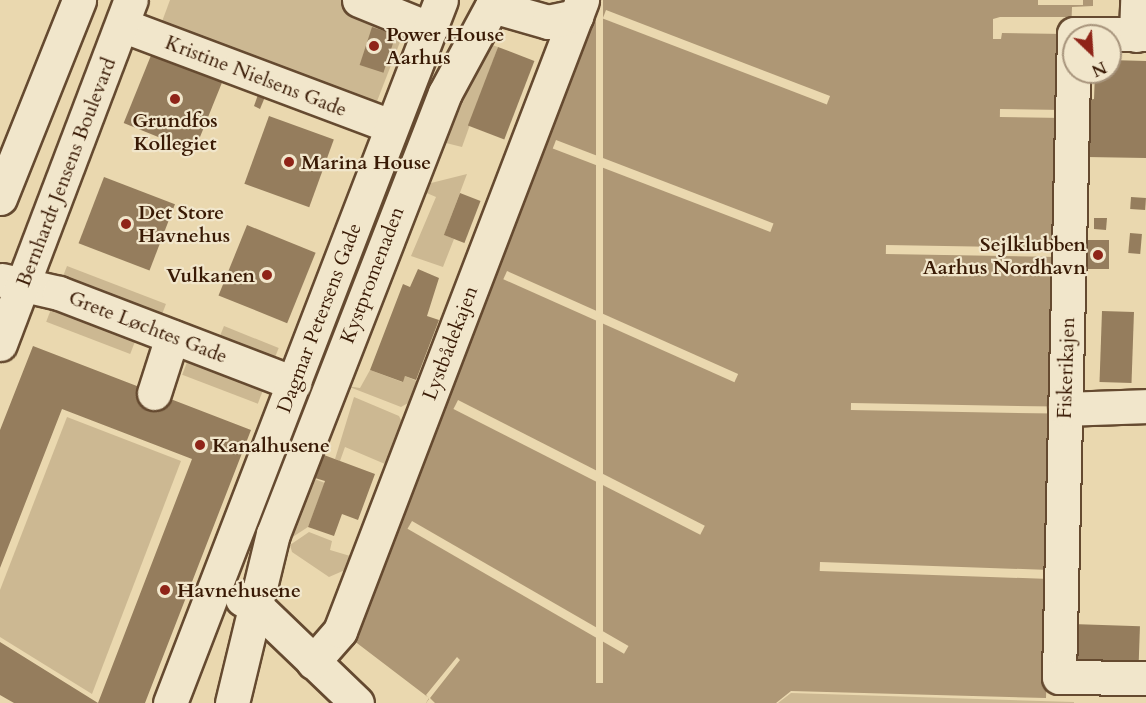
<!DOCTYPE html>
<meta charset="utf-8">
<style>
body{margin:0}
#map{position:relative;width:1146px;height:703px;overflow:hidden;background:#ead8af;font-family:Cardo,serif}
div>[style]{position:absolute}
.green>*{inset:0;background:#ccb892;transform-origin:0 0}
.water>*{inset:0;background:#ae9775}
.pier>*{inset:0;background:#ead8af;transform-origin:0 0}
.building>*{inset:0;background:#957d5d;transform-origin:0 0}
.roads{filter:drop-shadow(2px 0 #654a30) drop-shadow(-2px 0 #654a30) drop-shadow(0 2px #654a30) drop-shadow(0 -2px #654a30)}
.minor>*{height:33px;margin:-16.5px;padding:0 16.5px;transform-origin:16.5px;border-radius:16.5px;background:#f1e6cb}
.dots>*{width:16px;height:16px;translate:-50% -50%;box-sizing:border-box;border:3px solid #f1e6cb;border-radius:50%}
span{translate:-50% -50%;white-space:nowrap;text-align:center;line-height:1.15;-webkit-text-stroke:4.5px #f1e6cb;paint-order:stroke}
.poi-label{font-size:20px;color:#391a05;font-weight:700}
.left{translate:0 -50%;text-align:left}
.right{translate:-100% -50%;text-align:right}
.street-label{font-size:20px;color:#391a05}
.north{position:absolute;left:1062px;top:24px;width:60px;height:60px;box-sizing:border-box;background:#f1e6cb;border:2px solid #a7947c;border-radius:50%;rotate:155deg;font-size:16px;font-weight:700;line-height:24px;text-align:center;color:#391a05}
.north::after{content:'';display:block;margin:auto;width:21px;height:27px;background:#8f2418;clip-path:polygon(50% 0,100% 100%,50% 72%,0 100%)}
</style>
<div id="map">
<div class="green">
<div style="clip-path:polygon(170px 0,344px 0,407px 24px,374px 109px,160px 27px)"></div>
<div style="clip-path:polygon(492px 45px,498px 47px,462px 147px,442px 142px,459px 100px)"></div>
<div style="clip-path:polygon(467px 174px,444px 235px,454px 239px,443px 267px,411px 256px,436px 197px,422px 191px,427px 184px)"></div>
<div style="left:67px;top:266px;width:106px;height:15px;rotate:21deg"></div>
<div style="left:53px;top:304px;width:90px;height:19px;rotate:21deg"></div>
<div style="left:224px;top:326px;width:59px;height:16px;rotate:22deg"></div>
<div style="left:189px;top:357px;width:81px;height:19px;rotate:21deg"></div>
<div style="clip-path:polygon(370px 370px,402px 382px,405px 376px,419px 382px,410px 402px,401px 407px,347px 386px,360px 388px)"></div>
<div style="clip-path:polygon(354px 397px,399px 416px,402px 422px,385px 464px,345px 447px,340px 461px,335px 459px)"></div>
<div style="clip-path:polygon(67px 417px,181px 461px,92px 694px,0 637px,0 590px)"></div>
<div style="clip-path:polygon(312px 478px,325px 483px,308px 527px,288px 540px)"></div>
<div style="clip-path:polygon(309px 532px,332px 541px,330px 550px,357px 558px,352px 567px,329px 577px,292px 552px,290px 545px)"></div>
<div style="clip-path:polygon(791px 693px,1074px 702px,1074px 703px,778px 703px)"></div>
</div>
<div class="water">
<div style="clip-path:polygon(596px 0,1093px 0,1093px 6px,1072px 7px,1046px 698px,791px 691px,776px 703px,426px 703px,429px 698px,349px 637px)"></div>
</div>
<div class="pier">
<div style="left:596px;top:0;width:7px;height:683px"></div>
<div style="left:1038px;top:0;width:45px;height:5px"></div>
<div style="left:606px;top:10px;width:240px;height:9px;rotate:21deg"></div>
<div style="clip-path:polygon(1000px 17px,1071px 17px,1065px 34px,1002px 33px,1001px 39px,993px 39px,993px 19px)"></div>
<div style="left:1000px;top:109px;width:63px;height:8px;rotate:1deg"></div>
<div style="left:556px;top:140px;width:233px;height:9px;rotate:21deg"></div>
<div style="left:886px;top:245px;width:173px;height:9px;rotate:1deg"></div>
<div style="left:507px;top:271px;width:253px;height:9px;rotate:24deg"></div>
<div style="left:458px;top:400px;width:277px;height:10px;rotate:27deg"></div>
<div style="left:851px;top:403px;width:204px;height:7px;rotate:1deg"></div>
<div style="left:412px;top:521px;width:250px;height:9px;rotate:30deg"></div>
<div style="left:820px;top:562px;width:230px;height:9px;rotate:2deg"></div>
<div style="clip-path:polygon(457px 657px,460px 660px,430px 698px,435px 703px,426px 703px,429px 699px,426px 695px)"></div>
</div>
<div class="building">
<div style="left:372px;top:27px;width:25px;height:40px;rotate:18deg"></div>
<div style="left:498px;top:47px;width:39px;height:84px;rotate:21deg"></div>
<div style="left:154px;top:48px;width:76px;height:81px;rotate:22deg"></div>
<div style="clip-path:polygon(1110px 60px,1146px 61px,1146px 158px,1087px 157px,1089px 100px,1094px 99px,1095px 72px,1110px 72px)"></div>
<div style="clip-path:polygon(260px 89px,267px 92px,260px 109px,254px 106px)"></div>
<div style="left:269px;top:116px;width:69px;height:72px;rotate:20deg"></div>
<div style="left:104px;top:177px;width:76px;height:71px;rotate:21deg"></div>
<div style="left:460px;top:193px;width:22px;height:45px;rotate:21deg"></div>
<div style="left:1131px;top:197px;width:15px;height:12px;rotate:4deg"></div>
<div style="clip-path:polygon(1094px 218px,1107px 218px,1106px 230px,1094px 229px)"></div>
<div style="left:247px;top:225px;width:74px;height:76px;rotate:22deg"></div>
<div style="left:1130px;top:233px;width:12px;height:20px;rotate:5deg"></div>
<div style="left:1087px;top:240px;width:22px;height:29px"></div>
<div style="clip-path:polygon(418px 269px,439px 278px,427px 316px,439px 320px,416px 380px,405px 376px,403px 382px,370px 370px,403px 284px,410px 287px)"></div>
<div style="left:1102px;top:311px;width:32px;height:71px;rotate:2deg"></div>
<div style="clip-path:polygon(33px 346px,251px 430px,145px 703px,14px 703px,0 695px,0 642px,98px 703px,192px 459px,62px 409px,0 568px,0 430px)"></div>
<div style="clip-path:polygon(324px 455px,375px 474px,358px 520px,342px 514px,334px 536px,308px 527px,325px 481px,315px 478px)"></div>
<div style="left:1072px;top:624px;width:68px;height:42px;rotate:2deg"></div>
</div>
<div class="roads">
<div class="minor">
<div style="left:359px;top:0;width:77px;rotate:22.2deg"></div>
<div style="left:122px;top:25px;width:286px;rotate:20.6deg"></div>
<div style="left:1146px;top:34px;width:72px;rotate:180deg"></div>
<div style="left:1074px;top:34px;width:643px;rotate:91.34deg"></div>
<div style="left:1059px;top:677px;width:87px;rotate:0.7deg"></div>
<div style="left:1136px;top:35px;width:35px;rotate:-88deg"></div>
<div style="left:0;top:198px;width:213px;rotate:-68.2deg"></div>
<div style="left:2px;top:280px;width:58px;rotate:12.8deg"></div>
<div style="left:59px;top:293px;width:252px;rotate:21deg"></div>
<div style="left:0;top:344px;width:368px;rotate:-69.2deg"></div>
<div style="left:154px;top:393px;width:59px;rotate:-72.2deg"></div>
<div style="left:1065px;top:409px;width:81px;rotate:-2.1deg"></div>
<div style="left:242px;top:599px;width:18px;rotate:29deg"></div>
<div style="left:258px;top:608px;width:137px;rotate:43.8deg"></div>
<div style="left:313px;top:662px;width:41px;rotate:-48.9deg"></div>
<div style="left:340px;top:631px;width:659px;rotate:-69.01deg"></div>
<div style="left:170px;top:703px;width:753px;rotate:-68.92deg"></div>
<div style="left:232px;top:703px;width:174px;rotate:-76.4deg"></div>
<div style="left:273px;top:534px;width:473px;rotate:-68.7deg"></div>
<div style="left:445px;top:93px;width:99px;rotate:-61.6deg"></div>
<div style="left:492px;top:6px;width:58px;rotate:15.9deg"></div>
<div style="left:548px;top:22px;width:29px;rotate:-12deg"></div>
<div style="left:576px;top:16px;width:17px;rotate:-69deg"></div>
</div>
</div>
<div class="dots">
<div style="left:374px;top:46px;background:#8f2418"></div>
<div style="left:175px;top:99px;background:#8f2418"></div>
<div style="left:289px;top:162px;background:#8f2418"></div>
<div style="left:126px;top:224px;background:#8f2418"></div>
<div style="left:1098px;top:255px;background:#8f2418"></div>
<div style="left:267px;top:275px;background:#8f2418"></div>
<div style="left:200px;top:445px;background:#8f2418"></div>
<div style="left:165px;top:590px;background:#8f2418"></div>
</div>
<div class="poi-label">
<span class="left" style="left:386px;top:46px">Power House<br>Aarhus</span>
<span style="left:175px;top:132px">Grundfos<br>Kollegiet</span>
<span class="left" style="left:301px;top:162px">Marina House</span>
<span class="left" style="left:138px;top:224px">Det Store<br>Havnehus</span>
<span class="right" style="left:1086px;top:256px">Sejlklubben<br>Aarhus Nordhavn</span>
<span class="right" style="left:255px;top:275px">Vulkanen</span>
<span class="left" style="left:212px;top:445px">Kanalhusene</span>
<span class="left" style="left:177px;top:590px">Havnehusene</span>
</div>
<div class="street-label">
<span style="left:256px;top:76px;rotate:21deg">Kristine Nielsens Gade</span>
<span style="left:66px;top:172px;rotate:-69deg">Bernhardt Jensens Boulevard</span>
<span style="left:372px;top:275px;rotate:-69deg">Kystpromenaden</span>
<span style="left:319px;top:318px;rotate:-69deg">Dagmar Petersens Gade</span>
<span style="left:148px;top:327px;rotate:21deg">Grete Løchtes Gade</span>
<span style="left:450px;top:343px;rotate:-69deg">Lystbådekajen</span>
<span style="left:1066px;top:368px;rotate:-88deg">Fiskerikajen</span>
</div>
<div class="north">N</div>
</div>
